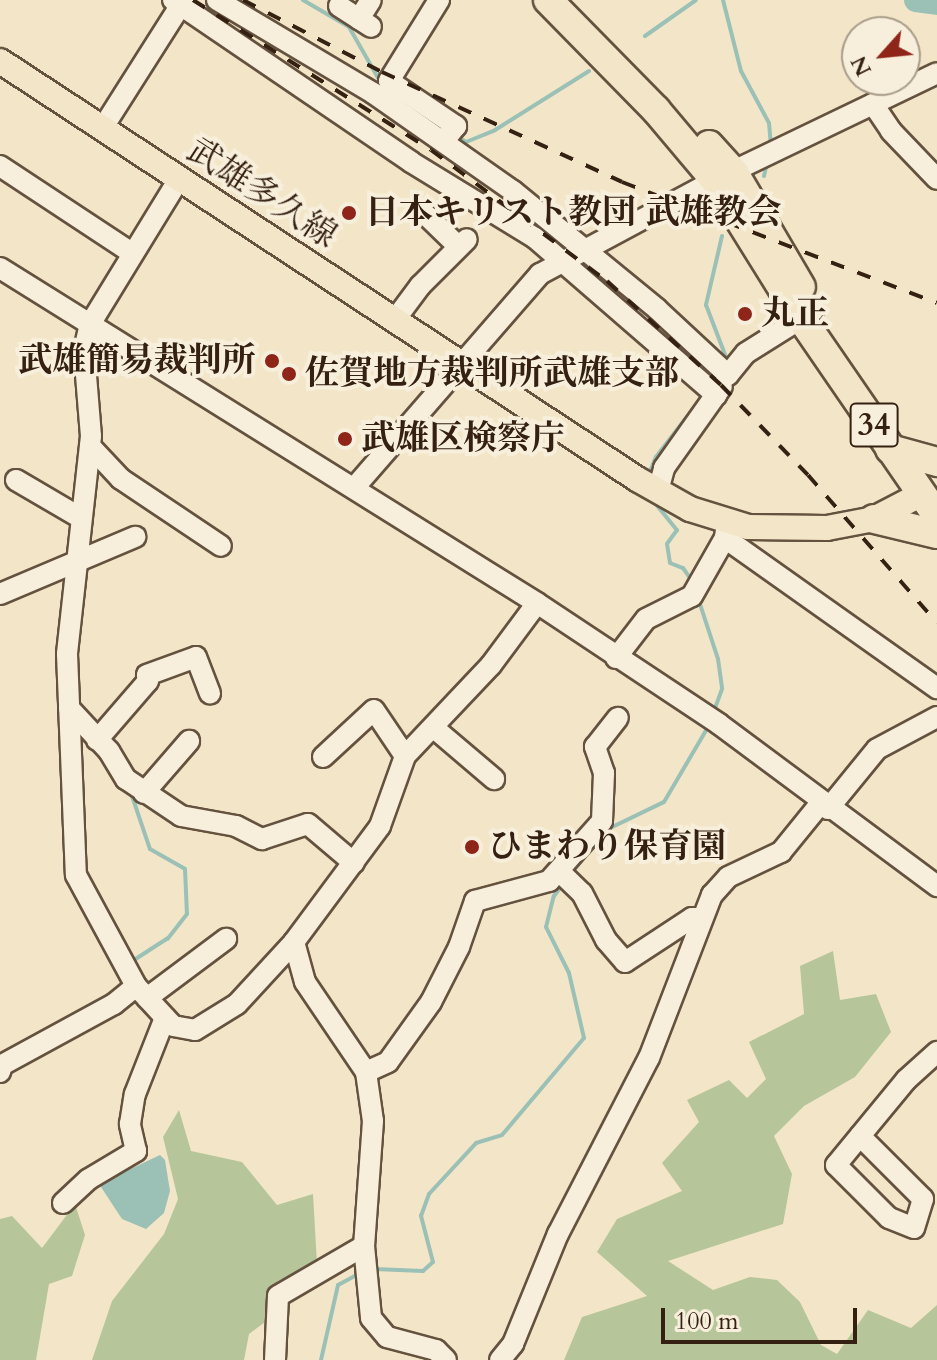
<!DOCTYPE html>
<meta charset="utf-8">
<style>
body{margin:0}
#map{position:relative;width:937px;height:1360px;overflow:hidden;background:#f3e6c8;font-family:Cardo,"Noto Serif JP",serif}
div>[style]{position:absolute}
.green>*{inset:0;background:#b6c69a}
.water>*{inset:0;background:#9bc0b6}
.stream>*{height:4px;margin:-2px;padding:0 2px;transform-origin:2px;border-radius:2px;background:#9bc0b6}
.river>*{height:24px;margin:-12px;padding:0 12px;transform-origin:12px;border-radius:12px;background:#9bc0b6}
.roads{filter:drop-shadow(2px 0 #64523f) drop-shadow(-2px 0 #64523f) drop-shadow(0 2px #64523f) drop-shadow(0 -2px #64523f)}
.minor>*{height:20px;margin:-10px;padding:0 10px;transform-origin:10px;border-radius:10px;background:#f7efdb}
.major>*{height:24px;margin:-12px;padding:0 12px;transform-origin:12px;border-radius:12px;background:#f3e6c8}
.highway>*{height:28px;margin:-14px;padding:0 14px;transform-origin:14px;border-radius:14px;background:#f3e6c8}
.rail>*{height:4px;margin-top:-2px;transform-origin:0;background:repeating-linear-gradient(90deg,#352111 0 14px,transparent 0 28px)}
.dots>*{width:22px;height:22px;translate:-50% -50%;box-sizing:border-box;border:4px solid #f7efdb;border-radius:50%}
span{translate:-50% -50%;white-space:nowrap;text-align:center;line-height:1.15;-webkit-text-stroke:8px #f7efdb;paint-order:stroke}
.shield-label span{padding:2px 6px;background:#f7efdb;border:2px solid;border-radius:6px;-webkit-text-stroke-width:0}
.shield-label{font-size:32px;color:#352111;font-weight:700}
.street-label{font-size:34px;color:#352111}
.poi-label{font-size:34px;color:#352111;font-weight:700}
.left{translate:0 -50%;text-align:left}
.right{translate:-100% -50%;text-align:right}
.north{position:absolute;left:841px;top:16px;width:80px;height:80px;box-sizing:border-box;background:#f7efdb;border:2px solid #a99d8a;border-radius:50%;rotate:243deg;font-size:22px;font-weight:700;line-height:32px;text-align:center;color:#352111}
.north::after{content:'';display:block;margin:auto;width:28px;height:36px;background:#8f2418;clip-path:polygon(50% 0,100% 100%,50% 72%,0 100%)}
.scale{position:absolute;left:661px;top:1308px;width:196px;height:36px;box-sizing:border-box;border:4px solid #352111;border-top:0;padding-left:10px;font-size:24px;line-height:28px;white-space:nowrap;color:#352111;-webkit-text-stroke:6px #f7efdb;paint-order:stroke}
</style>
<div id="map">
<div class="green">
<div style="clip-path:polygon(833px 951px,840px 1000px,876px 994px,891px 1032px,855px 1077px,804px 1106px,774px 1136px,792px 1174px,783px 1224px,668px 1261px,713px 1290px,750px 1277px,777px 1280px,800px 1302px,821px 1345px,837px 1354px,868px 1310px,911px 1328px,937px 1305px,937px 1360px,564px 1360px,582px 1317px,647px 1296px,597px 1252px,617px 1219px,682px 1191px,662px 1163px,699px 1122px,687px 1100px,729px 1080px,747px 1098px,766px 1079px,749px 1042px,804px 1014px,800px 966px)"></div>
<div style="clip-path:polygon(179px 1110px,191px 1151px,242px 1162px,277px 1205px,313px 1194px,317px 1264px,278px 1281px,270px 1295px,272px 1317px,249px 1334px,244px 1360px,92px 1360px,112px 1301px,164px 1234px,178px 1199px,163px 1137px)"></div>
<div style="clip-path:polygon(75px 1204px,85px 1235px,72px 1276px,49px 1284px,36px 1360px,0 1360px,0 1219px,12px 1216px,42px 1248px)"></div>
</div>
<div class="water">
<div style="clip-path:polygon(160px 1155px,165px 1160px,170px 1191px,164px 1213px,146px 1229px,122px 1219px,99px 1184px)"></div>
</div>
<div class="stream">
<div style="left:303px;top:0;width:53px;rotate:30.4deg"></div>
<div style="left:349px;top:27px;width:64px;rotate:60.3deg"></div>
<div style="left:723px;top:0;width:73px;rotate:75.8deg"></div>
<div style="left:741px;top:71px;width:59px;rotate:61.7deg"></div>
<div style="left:769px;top:123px;width:23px;rotate:85deg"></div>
<div style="left:645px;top:36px;width:62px;rotate:-35.2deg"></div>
<div style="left:457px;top:136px;width:11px;rotate:34deg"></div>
<div style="left:466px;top:142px;width:31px;rotate:-22deg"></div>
<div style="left:495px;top:130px;width:111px;rotate:-32.1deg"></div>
<div style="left:764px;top:176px;width:13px;rotate:-77deg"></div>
<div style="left:722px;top:236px;width:71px;rotate:103.1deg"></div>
<div style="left:706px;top:305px;width:56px;rotate:69deg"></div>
<div style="left:649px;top:474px;width:18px;rotate:-68deg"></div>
<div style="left:656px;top:457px;width:71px;rotate:-52.5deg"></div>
<div style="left:655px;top:503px;width:35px;rotate:51deg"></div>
<div style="left:677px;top:530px;width:17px;rotate:126deg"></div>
<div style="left:667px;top:544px;width:19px;rotate:81deg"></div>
<div style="left:670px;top:563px;width:14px;rotate:21deg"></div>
<div style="left:683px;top:568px;width:16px;rotate:55deg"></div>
<div style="left:699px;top:601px;width:61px;rotate:71.9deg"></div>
<div style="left:718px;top:659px;width:30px;rotate:82deg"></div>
<div style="left:722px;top:689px;width:23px;rotate:110deg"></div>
<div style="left:131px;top:793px;width:59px;rotate:71.3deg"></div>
<div style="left:150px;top:849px;width:40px;rotate:29.7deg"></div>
<div style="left:185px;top:869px;width:45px;rotate:87.5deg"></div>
<div style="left:187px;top:914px;width:31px;rotate:128deg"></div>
<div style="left:168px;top:938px;width:40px;rotate:147.1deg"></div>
<div style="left:606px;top:830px;width:64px;rotate:-25.8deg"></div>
<div style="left:664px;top:802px;width:87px;rotate:-59.6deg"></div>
<div style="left:571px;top:874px;width:36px;rotate:-52deg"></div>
<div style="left:374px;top:1269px;width:49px;rotate:2.3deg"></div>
<div style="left:423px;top:1271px;width:13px;rotate:-42deg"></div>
<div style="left:433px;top:1262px;width:48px;rotate:-104.6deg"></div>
<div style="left:421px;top:1216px;width:23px;rotate:-70deg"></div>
<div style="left:429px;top:1194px;width:69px;rotate:-47.3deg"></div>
<div style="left:476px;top:1143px;width:27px;rotate:-17deg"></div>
<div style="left:502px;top:1135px;width:127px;rotate:-49.8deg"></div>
<div style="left:584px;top:1038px;width:67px;rotate:-103deg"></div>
<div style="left:569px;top:973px;width:51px;rotate:-116.6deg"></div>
<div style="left:546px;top:927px;width:32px;rotate:-76deg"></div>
<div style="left:554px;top:896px;width:15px;rotate:-53deg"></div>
<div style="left:321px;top:1360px;width:77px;rotate:-77.2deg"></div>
<div style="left:338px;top:1285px;width:27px;rotate:-28deg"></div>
</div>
<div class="river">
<div style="left:916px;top:0;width:21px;rotate:8deg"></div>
</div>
<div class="roads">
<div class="minor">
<div style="left:173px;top:0;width:288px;rotate:34.2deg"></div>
<div style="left:411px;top:162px;width:145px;rotate:31.5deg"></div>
<div style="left:535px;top:238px;width:240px;rotate:40.9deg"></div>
<div style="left:217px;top:0;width:182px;rotate:30.8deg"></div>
<div style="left:373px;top:93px;width:171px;rotate:35deg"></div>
<div style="left:513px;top:191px;width:186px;rotate:39.3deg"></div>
<div style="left:657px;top:309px;width:97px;rotate:42.9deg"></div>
<div style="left:728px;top:375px;width:28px;rotate:-51deg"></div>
<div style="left:746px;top:353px;width:79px;rotate:-32.1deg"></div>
<div style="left:439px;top:0;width:95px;rotate:121.7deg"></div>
<div style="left:389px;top:81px;width:81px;rotate:33.9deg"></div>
<div style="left:456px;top:126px;width:19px;rotate:129deg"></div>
<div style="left:339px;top:6px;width:38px;rotate:33deg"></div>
<div style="left:359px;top:19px;width:22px;rotate:-58deg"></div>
<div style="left:873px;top:104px;width:32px;rotate:56deg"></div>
<div style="left:891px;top:131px;width:66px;rotate:46.2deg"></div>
<div style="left:102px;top:129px;width:153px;rotate:-57.6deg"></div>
<div style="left:0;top:166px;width:158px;rotate:33.4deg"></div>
<div style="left:179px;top:179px;width:170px;rotate:121.5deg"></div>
<div style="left:90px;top:324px;width:28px;rotate:103deg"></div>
<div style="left:84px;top:351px;width:85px;rotate:85.3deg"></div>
<div style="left:91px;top:436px;width:219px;rotate:96.3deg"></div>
<div style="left:67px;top:654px;width:221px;rotate:87.7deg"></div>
<div style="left:76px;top:875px;width:126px;rotate:61.6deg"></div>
<div style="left:136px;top:986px;width:54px;rotate:47.2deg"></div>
<div style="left:173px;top:1026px;width:22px;rotate:10deg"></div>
<div style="left:195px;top:1030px;width:49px;rotate:-31.8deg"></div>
<div style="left:237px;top:1004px;width:84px;rotate:-47.4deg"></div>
<div style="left:294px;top:942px;width:144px;rotate:-53.4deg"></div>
<div style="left:380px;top:826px;width:74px;rotate:-70.3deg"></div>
<div style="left:405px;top:756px;width:125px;rotate:-46.6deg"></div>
<div style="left:491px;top:665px;width:77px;rotate:-53.4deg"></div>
<div style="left:425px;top:214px;width:47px;rotate:44.1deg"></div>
<div style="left:0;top:268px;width:633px;rotate:31.96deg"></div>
<div style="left:537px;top:603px;width:219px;rotate:33.6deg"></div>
<div style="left:719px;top:724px;width:272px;rotate:36.6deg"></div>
<div style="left:394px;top:321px;width:44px;rotate:-53.4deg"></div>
<div style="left:420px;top:286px;width:66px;rotate:-45deg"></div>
<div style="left:90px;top:446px;width:45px;rotate:46.8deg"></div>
<div style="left:121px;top:479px;width:120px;rotate:33.8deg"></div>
<div style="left:16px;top:480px;width:73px;rotate:30.4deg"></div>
<div style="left:354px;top:488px;width:284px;rotate:-49deg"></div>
<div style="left:540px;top:274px;width:199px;rotate:-28.2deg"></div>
<div style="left:715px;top:180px;width:246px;rotate:-25.7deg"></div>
<div style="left:658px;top:491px;width:24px;rotate:-75deg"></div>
<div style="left:664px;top:468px;width:100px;rotate:-54.7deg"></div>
<div style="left:727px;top:523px;width:15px;rotate:98deg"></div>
<div style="left:725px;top:538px;width:260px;rotate:35.3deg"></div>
<div style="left:0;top:594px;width:147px;rotate:-22.9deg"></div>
<div style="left:616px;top:658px;width:49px;rotate:-52.4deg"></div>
<div style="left:646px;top:619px;width:51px;rotate:-26.6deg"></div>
<div style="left:692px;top:596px;width:67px;rotate:-60.4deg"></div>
<div style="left:69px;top:708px;width:59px;rotate:47.1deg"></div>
<div style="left:109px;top:751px;width:33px;rotate:59deg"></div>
<div style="left:126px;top:779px;width:66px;rotate:33.9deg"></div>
<div style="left:181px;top:816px;width:56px;rotate:10.3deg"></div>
<div style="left:236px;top:826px;width:29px;rotate:27deg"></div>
<div style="left:262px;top:839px;width:48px;rotate:-18.1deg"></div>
<div style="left:308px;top:824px;width:60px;rotate:40.3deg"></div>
<div style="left:434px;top:728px;width:79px;rotate:40.4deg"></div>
<div style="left:97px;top:740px;width:78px;rotate:-49.2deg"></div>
<div style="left:148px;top:681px;width:6px;rotate:-99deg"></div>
<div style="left:147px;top:675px;width:52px;rotate:-20.2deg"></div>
<div style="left:196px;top:657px;width:39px;rotate:69deg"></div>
<div style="left:323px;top:757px;width:69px;rotate:-42.7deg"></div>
<div style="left:374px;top:710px;width:55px;rotate:56deg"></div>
<div style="left:144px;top:793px;width:69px;rotate:-49.1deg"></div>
<div style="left:828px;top:809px;width:77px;rotate:-50.8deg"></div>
<div style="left:877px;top:749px;width:68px;rotate:-28.1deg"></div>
<div style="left:560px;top:872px;width:30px;rotate:44deg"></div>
<div style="left:582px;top:893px;width:53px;rotate:62.9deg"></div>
<div style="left:606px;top:940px;width:29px;rotate:49deg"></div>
<div style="left:625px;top:962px;width:80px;rotate:-33.3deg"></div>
<div style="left:692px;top:918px;width:10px"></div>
<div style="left:294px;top:942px;width:41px;rotate:74.6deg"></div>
<div style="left:305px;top:982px;width:109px;rotate:55.9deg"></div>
<div style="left:366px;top:1072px;width:49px;rotate:81.9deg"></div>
<div style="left:373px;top:1121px;width:125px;rotate:94.1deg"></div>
<div style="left:364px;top:1246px;width:72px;rotate:84.4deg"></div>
<div style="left:371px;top:1318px;width:25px;rotate:50deg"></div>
<div style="left:387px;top:1337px;width:51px;rotate:14.9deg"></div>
<div style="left:436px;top:1350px;width:14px;rotate:45deg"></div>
<div style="left:147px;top:998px;width:99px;rotate:-36.8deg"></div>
<div style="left:0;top:1072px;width:7px;rotate:-74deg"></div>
<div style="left:2px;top:1065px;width:128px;rotate:-28.6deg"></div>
<div style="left:114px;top:1004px;width:28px;rotate:-39deg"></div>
<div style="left:366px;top:1072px;width:24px;rotate:-24deg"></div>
<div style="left:388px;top:1062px;width:74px;rotate:-54.4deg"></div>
<div style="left:431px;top:1002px;width:62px;rotate:-63deg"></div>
<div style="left:459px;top:947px;width:49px;rotate:-70.8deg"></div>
<div style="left:475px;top:901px;width:77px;rotate:-15.1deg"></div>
<div style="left:549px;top:881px;width:80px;rotate:-48.5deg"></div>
<div style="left:602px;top:821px;width:48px;rotate:-87.6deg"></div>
<div style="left:604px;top:773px;width:28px;rotate:-109deg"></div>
<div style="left:595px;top:747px;width:37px;rotate:-52deg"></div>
<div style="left:860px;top:1136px;width:89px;rotate:45deg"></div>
<div style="left:923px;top:1199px;width:30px;rotate:107deg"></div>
<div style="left:914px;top:1228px;width:27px;rotate:-158deg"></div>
<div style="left:889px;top:1218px;width:75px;rotate:-135deg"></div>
<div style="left:836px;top:1165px;width:110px;rotate:-50.5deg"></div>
<div style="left:906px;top:1080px;width:42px;rotate:-42.1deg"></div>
<div style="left:63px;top:1203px;width:35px;rotate:-43deg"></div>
<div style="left:89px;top:1179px;width:55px;rotate:-30.8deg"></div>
<div style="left:136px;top:1151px;width:28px;rotate:-103deg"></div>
<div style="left:130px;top:1124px;width:30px;rotate:-81deg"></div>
<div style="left:135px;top:1094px;width:82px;rotate:-68.5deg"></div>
<div style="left:275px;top:1360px;width:64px;rotate:-87.3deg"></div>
<div style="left:278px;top:1296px;width:99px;rotate:-30.2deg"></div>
<div style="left:500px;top:1360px;width:21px;rotate:-51deg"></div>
<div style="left:513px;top:1344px;width:119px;rotate:-67.8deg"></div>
<div style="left:558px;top:1234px;width:198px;rotate:-62.7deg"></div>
<div style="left:649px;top:1058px;width:175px;rotate:-68.9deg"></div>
<div style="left:712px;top:895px;width:24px;rotate:-48deg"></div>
<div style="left:728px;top:877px;width:59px;rotate:-25.3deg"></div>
<div style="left:781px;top:852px;width:62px;rotate:-50.9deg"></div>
</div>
<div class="major">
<div style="left:0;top:61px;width:762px;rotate:33.27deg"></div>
<div style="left:637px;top:479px;width:61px;rotate:29.5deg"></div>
<div style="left:690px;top:509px;width:61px;rotate:17.2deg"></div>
<div style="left:748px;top:527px;width:79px;rotate:0.7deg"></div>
<div style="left:827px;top:528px;width:48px;rotate:-10.8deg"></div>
<div style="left:874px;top:519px;width:52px;rotate:-27.6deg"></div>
</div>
<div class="highway">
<div style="left:548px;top:0;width:154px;rotate:45.5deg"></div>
<div style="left:656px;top:110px;width:92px;rotate:49.9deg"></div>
<div style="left:715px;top:180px;width:163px;rotate:58.1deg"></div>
<div style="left:801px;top:318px;width:240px;rotate:55.5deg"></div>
<div style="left:709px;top:145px;width:38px;rotate:48deg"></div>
<div style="left:734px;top:173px;width:132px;rotate:59.6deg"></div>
<div style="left:890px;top:449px;width:49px;rotate:15.5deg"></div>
<div style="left:874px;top:519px;width:65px;rotate:13.4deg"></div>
</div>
</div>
<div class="rail">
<div style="left:193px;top:0;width:281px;rotate:32.2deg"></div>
<div style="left:431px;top:150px;width:219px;rotate:36.7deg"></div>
<div style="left:607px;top:281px;width:154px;rotate:42.4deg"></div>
<div style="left:721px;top:385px;width:125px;rotate:46deg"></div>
<div style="left:808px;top:475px;width:196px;rotate:48.9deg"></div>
<div style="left:243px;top:0;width:157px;rotate:27.4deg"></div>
<div style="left:382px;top:72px;width:264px;rotate:24.6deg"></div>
<div style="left:622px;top:182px;width:337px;rotate:21deg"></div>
</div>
<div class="dots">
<div style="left:349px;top:213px;background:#8f2418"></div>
<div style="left:745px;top:314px;background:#8f2418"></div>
<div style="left:272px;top:361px;background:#8f2418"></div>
<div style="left:289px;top:374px;background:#8f2418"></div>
<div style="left:345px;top:439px;background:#8f2418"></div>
<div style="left:472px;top:847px;background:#8f2418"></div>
</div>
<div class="shield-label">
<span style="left:874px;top:425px">34</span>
</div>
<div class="street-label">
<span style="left:262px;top:193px;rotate:33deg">武雄多久線</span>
</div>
<div class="poi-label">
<span class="left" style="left:365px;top:213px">日本キリスト教団 武雄教会</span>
<span class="left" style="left:761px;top:314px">丸正</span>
<span class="right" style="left:256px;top:361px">武雄簡易裁判所</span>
<span class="left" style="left:305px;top:374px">佐賀地方裁判所武雄支部</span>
<span class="left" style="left:361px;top:439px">武雄区検察庁</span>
<span class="left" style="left:488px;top:847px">ひまわり保育園</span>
</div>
<div class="north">N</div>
<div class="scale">100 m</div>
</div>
